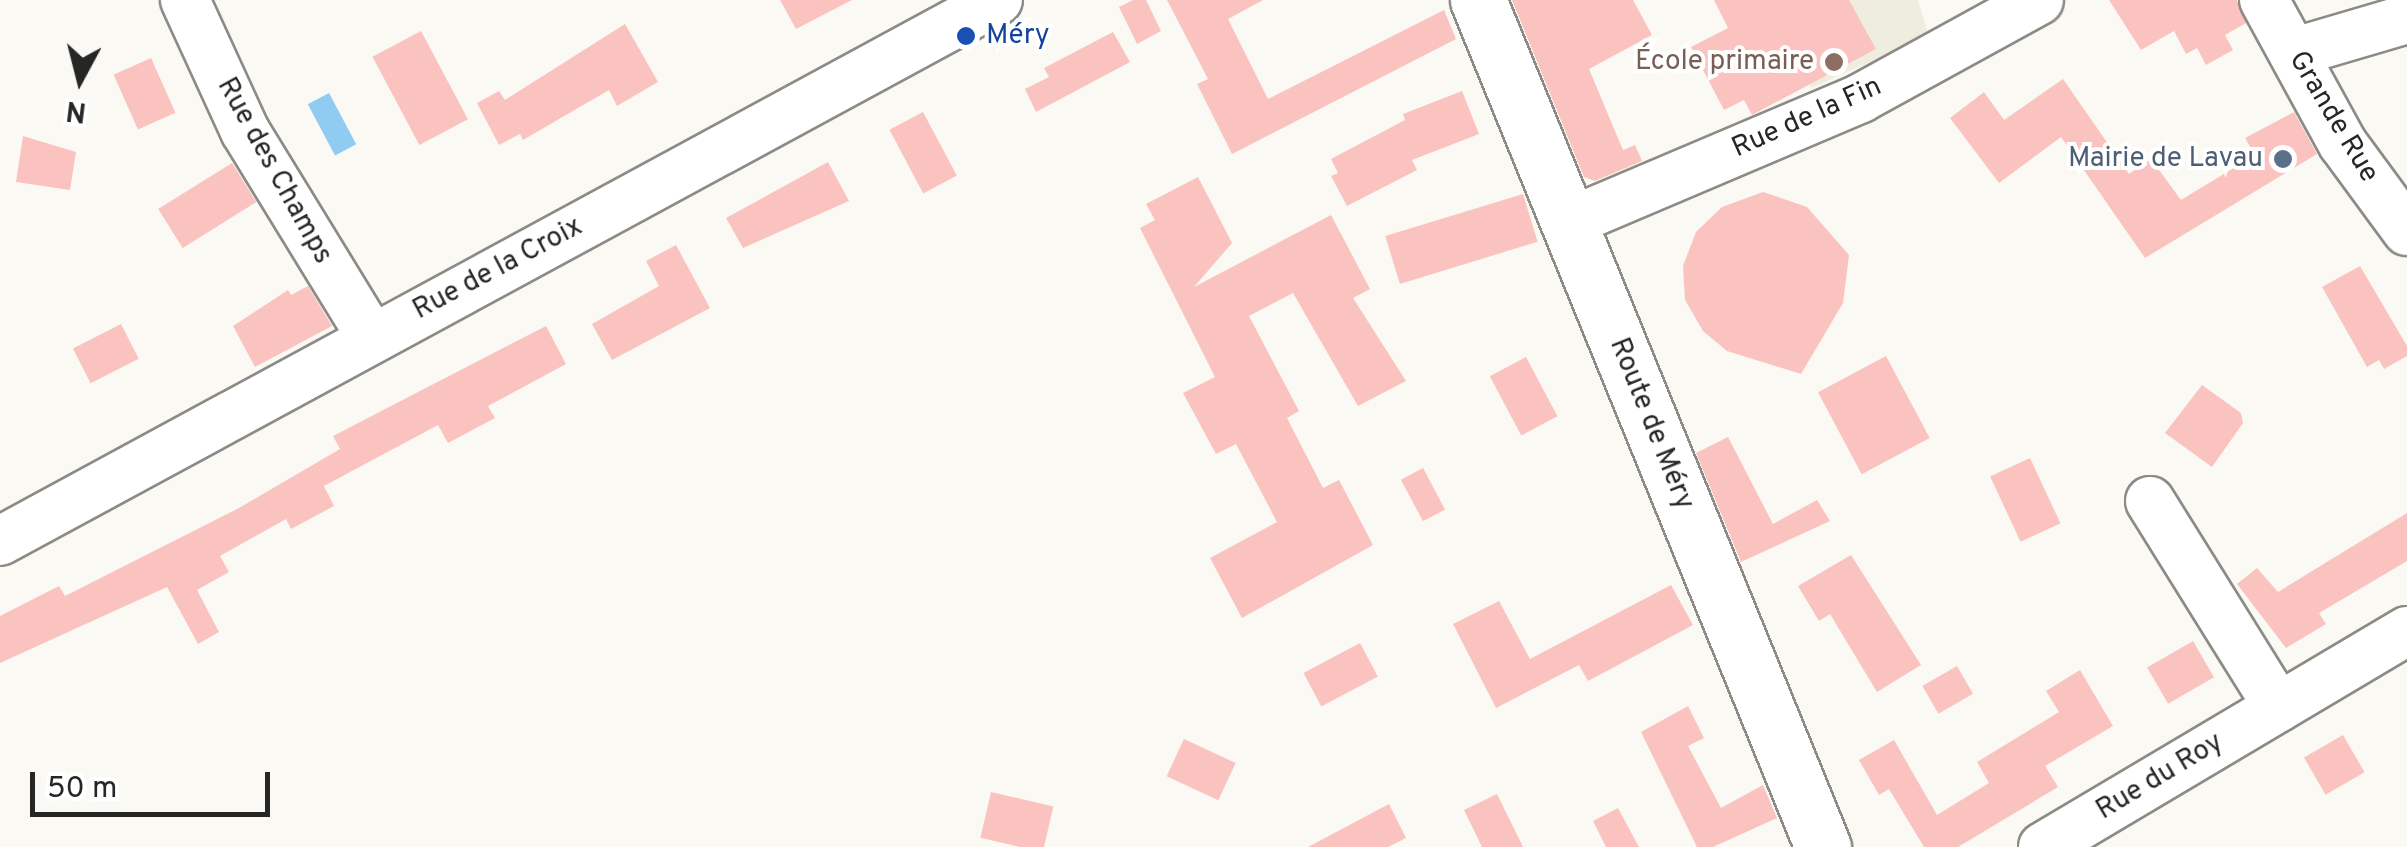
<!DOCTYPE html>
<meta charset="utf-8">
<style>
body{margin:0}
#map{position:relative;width:2407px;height:847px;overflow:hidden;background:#faf9f3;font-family:Overpass,sans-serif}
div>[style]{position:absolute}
.built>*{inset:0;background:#efede0}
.water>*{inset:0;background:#90cbf1;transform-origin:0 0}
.building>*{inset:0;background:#fbc3c0;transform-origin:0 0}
.roads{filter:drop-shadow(2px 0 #8c8b86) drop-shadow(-2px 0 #8c8b86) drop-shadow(0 2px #8c8b86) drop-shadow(0 -2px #8c8b86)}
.minor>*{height:48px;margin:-24px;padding:0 24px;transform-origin:24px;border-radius:24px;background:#fff}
.major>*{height:55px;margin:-27.5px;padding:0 27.5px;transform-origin:27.5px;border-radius:27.5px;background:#fff}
.dots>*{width:28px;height:28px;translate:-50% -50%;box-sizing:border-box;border:5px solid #fff;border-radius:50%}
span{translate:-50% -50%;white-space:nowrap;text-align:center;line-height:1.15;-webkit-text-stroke:8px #fff;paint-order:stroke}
.transit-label{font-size:28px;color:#164399}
.left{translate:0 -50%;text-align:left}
.education-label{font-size:28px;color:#785e54}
.right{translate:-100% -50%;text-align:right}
.street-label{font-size:28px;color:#262624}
.service-label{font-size:28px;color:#4e5e75}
.north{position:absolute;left:30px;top:30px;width:100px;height:100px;-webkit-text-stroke:8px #fff;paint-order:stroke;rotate:187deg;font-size:28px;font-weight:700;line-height:40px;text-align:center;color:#262624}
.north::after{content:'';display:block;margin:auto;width:35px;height:45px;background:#262624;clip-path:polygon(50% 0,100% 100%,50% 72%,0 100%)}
.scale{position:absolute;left:30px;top:772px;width:240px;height:45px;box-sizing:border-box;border:5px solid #262624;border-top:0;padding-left:12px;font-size:30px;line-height:35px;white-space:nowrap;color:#262624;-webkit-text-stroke:8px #fff;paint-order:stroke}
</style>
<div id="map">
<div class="built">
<div style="clip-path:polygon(1765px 0,1918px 0,1929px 36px,1811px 88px)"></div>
</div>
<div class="water">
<div style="left:329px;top:93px;width:58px;height:24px;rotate:62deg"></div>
</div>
<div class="building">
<div style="clip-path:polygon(780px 0,852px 0,796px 29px)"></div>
<div style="clip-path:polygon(1133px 0,1146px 0,1161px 31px,1137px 44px,1119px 7px)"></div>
<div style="clip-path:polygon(1167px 0,1263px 0,1228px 19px,1268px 99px,1444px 10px,1456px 39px,1232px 154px,1197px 84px,1208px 79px)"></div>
<div style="clip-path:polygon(1512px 0,1633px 0,1652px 35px,1589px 69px,1623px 150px,1635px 145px,1642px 161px,1595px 181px,1584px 177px)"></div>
<div style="clip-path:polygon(1714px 0,1849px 0,1876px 49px,1752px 115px,1744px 100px,1724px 110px,1691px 47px,1728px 28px)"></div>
<div style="clip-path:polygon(2109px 0,2237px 0,2246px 23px,2225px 35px,2233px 50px,2206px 65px,2197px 48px,2186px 54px,2174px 31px,2141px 50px)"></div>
<div style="clip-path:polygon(625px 24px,658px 82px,617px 106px,609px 90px,523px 140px,520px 134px,499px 145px,477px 103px,499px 91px,505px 100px)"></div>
<div style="left:421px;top:31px;width:100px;height:55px;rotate:62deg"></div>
<div style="clip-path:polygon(1113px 32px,1130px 62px,1036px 112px,1025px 89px,1049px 77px,1044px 68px)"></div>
<div style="left:151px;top:58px;width:60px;height:41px;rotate:66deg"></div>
<div style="clip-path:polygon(2063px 79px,2129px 174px,2151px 159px,2181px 200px,2255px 155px,2245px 138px,2294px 112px,2317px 154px,2145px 258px,2061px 137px,1999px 183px,1950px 118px,1984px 92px,2004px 120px)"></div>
<div style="clip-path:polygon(1462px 91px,1479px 134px,1412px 160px,1417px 170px,1347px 206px,1331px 176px,1338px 173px,1331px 159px,1405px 120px,1403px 114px)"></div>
<div style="left:923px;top:112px;width:72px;height:38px;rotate:62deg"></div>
<div style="clip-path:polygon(23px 136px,76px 152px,70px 190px,16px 182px)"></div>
<div style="clip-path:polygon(828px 162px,849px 201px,743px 248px,726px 218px)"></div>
<div style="left:232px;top:163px;width:46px;height:87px;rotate:58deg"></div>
<div style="clip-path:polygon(1198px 177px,1232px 243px,1194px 287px,1331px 215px,1370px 289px,1353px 298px,1406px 381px,1358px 406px,1293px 293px,1249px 316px,1299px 411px,1287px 418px,1323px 488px,1339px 480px,1373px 545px,1242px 618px,1210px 558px,1277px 522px,1236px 444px,1216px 454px,1183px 393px,1215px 377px,1140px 228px,1155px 220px,1146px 204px)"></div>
<div style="clip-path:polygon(1763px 192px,1807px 207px,1849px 255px,1843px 303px,1801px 374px,1727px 351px,1703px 331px,1685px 300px,1683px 266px,1696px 232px,1722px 207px)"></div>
<div style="left:1523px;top:194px;width:50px;height:144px;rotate:73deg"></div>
<div style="clip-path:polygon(676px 245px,710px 308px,612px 360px,592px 324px,659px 286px,646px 261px)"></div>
<div style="clip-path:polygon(2360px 266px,2407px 346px,2407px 356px,2384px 369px,2379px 360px,2367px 367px,2322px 287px)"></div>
<div style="clip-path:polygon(308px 286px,332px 326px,255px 367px,233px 326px,288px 290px,291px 295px)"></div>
<div style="left:121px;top:324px;width:39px;height:54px;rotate:63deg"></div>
<div style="clip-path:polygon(546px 326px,566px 364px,488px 406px,495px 418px,448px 443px,438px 425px,324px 486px,334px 506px,291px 529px,286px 519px,220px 556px,229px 572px,197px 590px,219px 632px,198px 644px,167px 587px,0 663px,0 616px,59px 586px,65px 596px,239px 508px,340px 449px,333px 436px)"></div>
<div style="left:1886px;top:356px;width:93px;height:77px;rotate:62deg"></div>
<div style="left:1526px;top:357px;width:67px;height:41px;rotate:62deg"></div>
<div style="clip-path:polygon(2202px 385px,2241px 413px,2243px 423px,2212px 467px,2165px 433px)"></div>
<div style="clip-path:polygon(1728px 437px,1773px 524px,1817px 500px,1830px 521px,1741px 562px,1696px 453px)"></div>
<div style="left:2030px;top:458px;width:72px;height:44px;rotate:65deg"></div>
<div style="left:1423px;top:468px;width:47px;height:25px;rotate:62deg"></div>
<div style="clip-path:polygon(2407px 513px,2407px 561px,2319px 613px,2326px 624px,2286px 648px,2237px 584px,2257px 568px,2278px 592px)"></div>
<div style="clip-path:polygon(1851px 555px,1921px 665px,1877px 692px,1830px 614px,1819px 621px,1798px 586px)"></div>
<div style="clip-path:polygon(1671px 585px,1693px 625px,1588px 681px,1579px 665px,1496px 708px,1453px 624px,1499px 601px,1530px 659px)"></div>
<div style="left:2193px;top:641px;width:42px;height:53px;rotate:60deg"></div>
<div style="left:1360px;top:643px;width:38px;height:64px;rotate:62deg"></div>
<div style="left:1957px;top:666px;width:32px;height:40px;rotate:60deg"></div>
<div style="clip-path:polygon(2080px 670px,2113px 726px,2045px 766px,2058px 787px,1958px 847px,1924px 847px,1889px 789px,1879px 795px,1859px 760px,1894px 740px,1937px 815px,1989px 783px,1977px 762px,2059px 712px,2046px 691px)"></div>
<div style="clip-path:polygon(1688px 706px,1704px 738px,1688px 746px,1721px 808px,1763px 785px,1777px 818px,1713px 847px,1697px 847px,1641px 732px)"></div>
<div style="left:2343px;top:735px;width:43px;height:45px;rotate:60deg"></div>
<div style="left:1184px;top:739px;width:57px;height:41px;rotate:25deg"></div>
<div style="left:991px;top:792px;width:64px;height:47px;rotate:13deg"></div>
<div style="clip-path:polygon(1497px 794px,1523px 847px,1482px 847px,1464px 810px)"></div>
<div style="clip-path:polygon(1389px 804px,1406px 838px,1388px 847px,1308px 847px)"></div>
<div style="clip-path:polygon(1618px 808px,1639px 847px,1606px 847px,1593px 821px)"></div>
</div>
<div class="roads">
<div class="minor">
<div style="left:185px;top:0;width:144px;rotate:65.4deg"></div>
<div style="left:245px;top:131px;width:241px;rotate:58.5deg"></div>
<div style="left:2264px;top:0;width:164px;rotate:61.3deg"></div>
<div style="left:2343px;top:144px;width:108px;rotate:53.7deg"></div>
<div style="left:2295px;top:52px;width:117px;rotate:-16.4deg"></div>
<div style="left:1567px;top:223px;width:319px;rotate:-23deg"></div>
<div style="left:1861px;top:98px;width:203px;rotate:-28.8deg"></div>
<div style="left:2150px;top:501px;width:243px;rotate:58.1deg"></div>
<div style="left:0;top:541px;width:1135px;rotate:-28.46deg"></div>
<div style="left:2043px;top:847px;width:423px;rotate:-30.7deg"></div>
</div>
<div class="major">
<div style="left:1478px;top:0;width:915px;rotate:67.84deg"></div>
</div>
</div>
<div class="dots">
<div style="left:966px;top:36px;background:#1a4fb4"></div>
<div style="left:1834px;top:62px;background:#8d6e63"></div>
<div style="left:2283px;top:159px;background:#5c6f8a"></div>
</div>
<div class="transit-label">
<span class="left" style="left:986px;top:36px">Méry</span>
</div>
<div class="education-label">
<span class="right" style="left:1814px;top:62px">École primaire</span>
</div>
<div class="street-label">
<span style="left:2333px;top:117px;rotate:59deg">Grande Rue</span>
<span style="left:1807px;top:118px;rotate:-24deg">Rue de la Fin</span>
<span style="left:274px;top:171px;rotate:61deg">Rue des Champs</span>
<span style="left:498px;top:269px;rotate:-28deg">Rue de la Croix</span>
<span style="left:1651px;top:424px;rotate:68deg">Route de Méry</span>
<span style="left:2160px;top:777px;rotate:-31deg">Rue du Roy</span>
</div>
<div class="service-label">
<span class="right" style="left:2263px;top:159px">Mairie de Lavau</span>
</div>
<div class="north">N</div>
<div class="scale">50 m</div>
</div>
